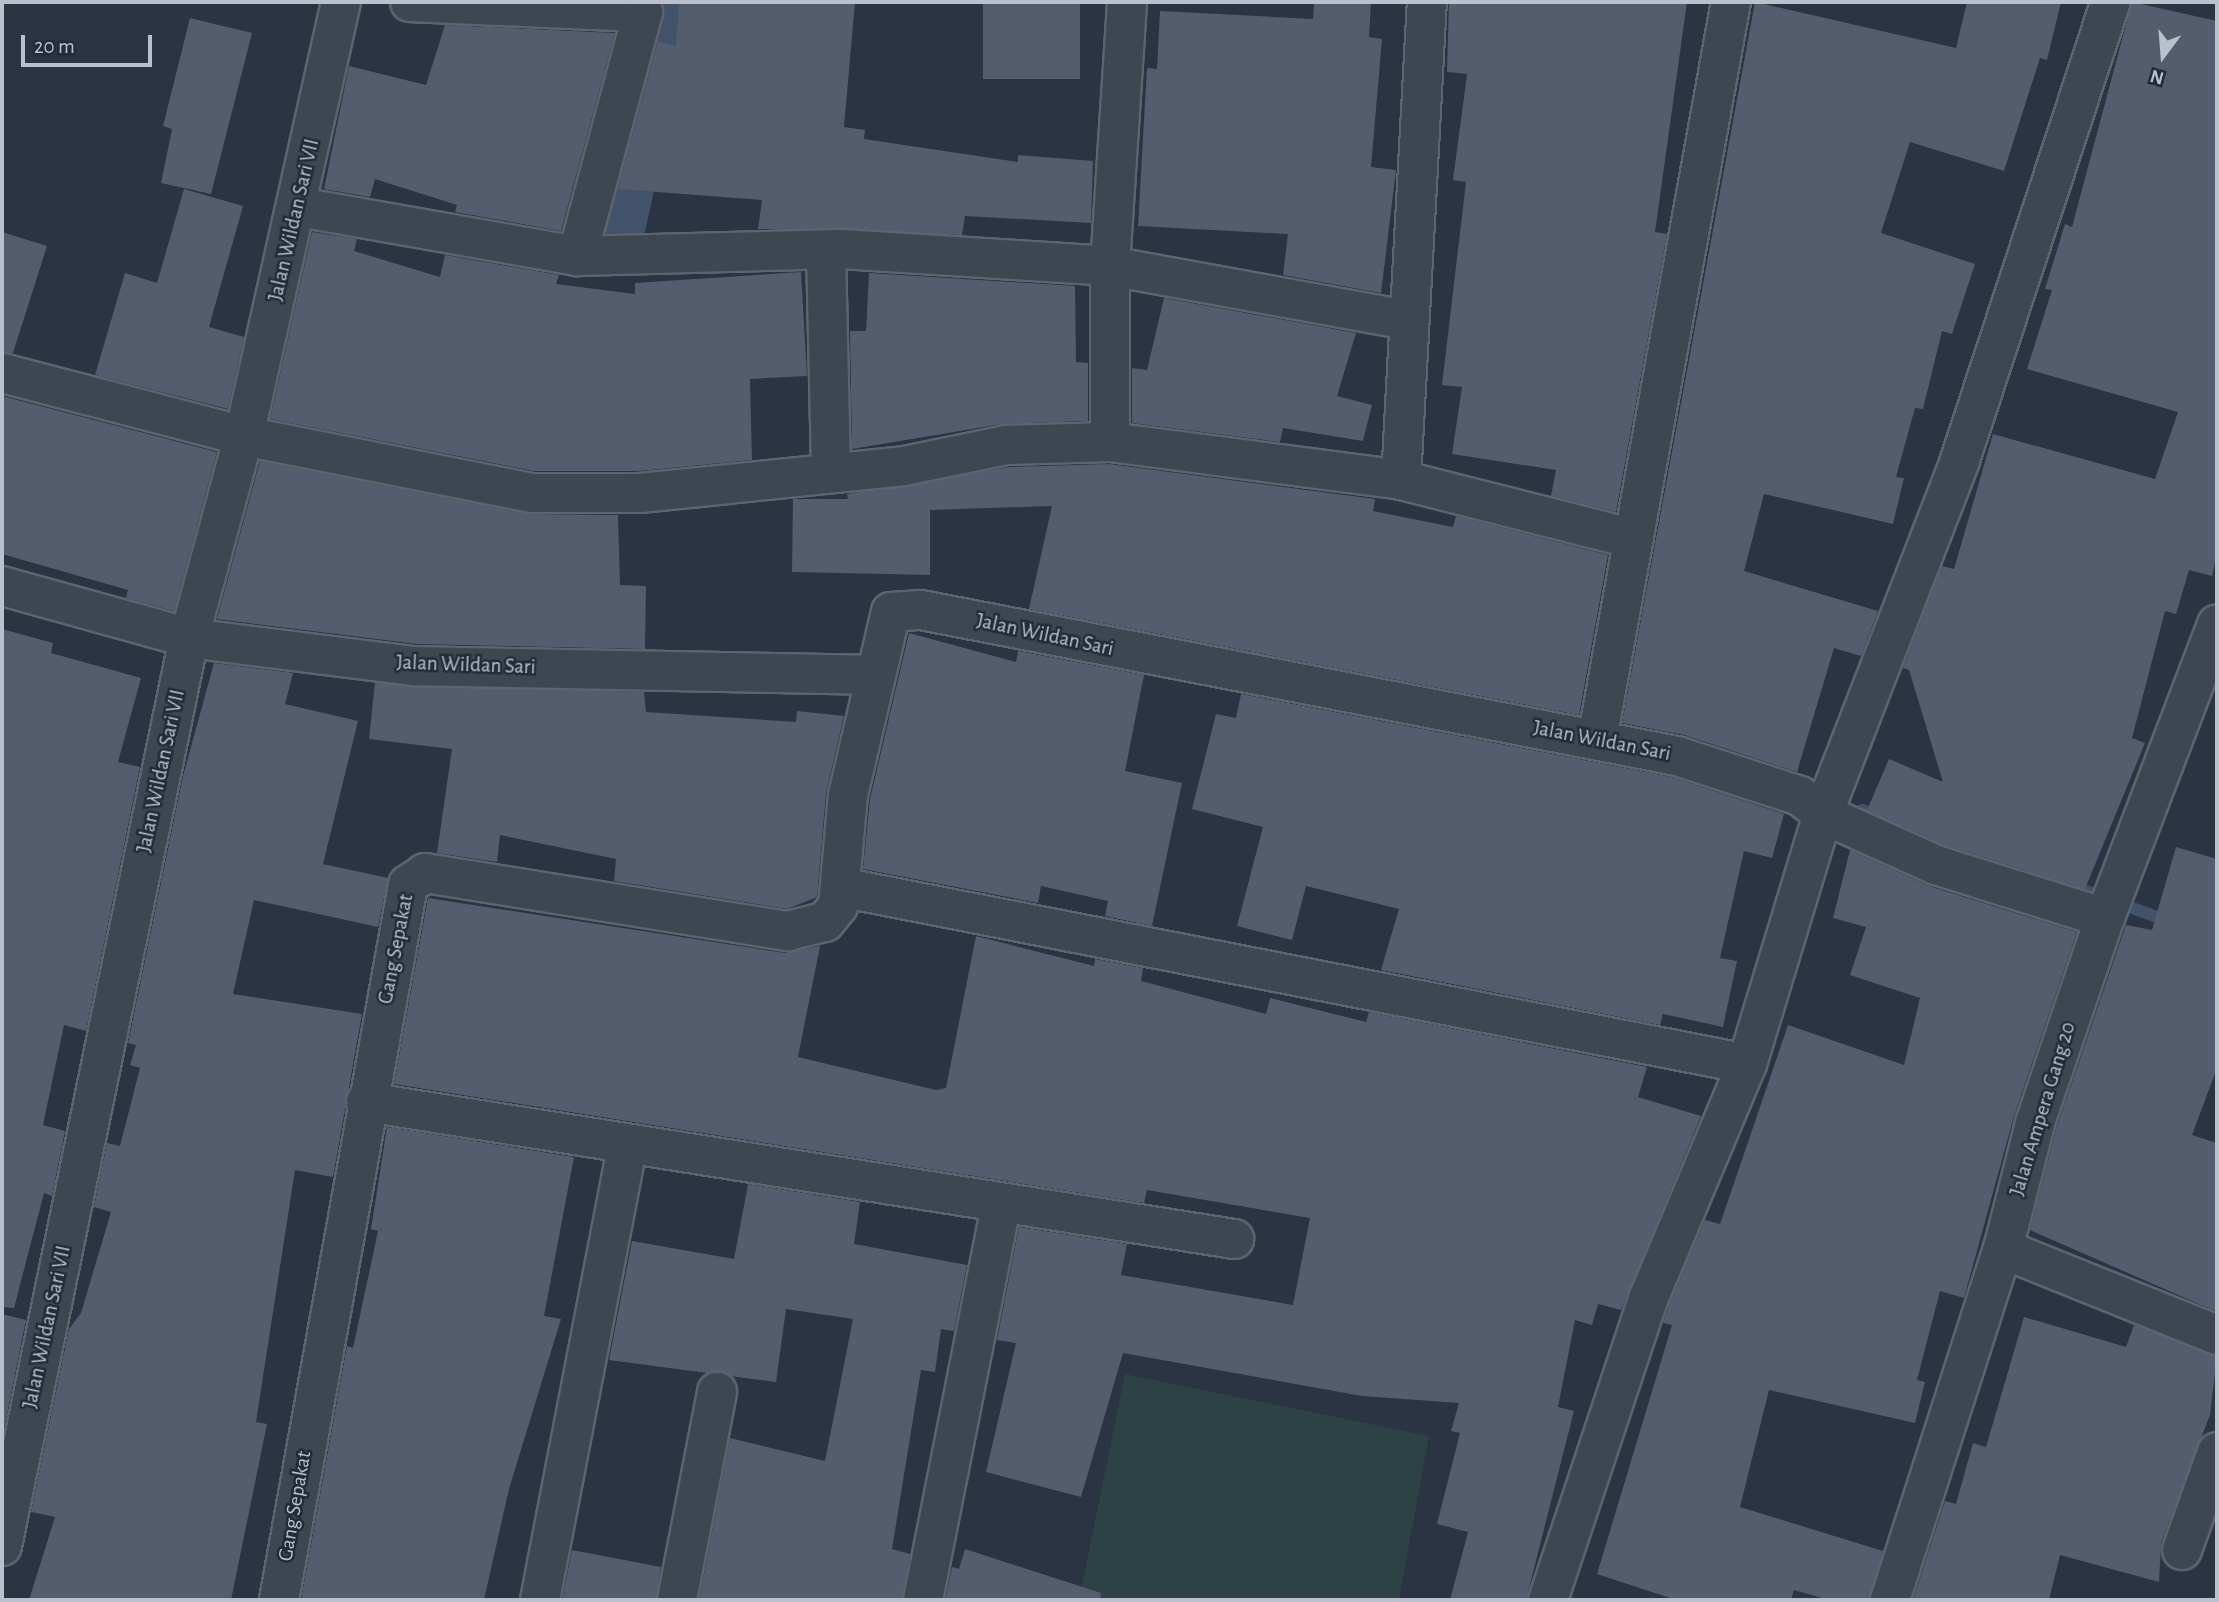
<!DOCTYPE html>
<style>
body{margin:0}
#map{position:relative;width:2219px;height:1602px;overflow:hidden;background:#2a3442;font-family:"Alegreya Sans",sans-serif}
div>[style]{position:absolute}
.green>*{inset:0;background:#2d4244}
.stream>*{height:12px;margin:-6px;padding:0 6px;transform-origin:6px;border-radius:6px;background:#41526a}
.canal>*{height:46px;margin:-23px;padding:0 23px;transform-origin:23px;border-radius:23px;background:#41526a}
.building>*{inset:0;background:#535d6d;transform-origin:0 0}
.roads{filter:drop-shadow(2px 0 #5c646f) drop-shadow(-2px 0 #5c646f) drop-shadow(0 2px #5c646f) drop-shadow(0 -2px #5c646f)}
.minor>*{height:38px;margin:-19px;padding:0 19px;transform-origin:19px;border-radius:19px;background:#3e4652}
span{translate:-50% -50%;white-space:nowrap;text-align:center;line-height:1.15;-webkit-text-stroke:5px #222b38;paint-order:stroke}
.street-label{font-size:21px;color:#bbc1cc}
.frame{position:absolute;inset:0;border:4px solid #bbc1cc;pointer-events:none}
.north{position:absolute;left:2128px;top:21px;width:70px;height:70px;-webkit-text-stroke:5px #222b38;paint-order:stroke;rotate:196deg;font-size:19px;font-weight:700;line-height:28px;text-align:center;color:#bbc1cc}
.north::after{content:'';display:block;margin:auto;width:24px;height:32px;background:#bbc1cc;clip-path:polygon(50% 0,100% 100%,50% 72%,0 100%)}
.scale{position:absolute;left:21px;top:35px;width:131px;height:32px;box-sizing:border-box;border:4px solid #bbc1cc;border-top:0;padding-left:9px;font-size:21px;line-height:24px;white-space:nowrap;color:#bbc1cc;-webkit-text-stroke:5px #222b38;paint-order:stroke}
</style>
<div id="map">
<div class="green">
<div style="clip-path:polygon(1125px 1374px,1429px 1436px,1399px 1600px,1079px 1600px)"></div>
</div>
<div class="stream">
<div style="left:1862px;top:810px;width:38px;rotate:20deg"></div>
<div style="left:2034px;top:872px;width:146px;rotate:20.1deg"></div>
</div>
<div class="canal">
<div style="left:623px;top:225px;width:228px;rotate:-77.6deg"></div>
</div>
<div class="building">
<div style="clip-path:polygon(679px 2px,855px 2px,844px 127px,865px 130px,864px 139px,1018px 162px,1018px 155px,1093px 161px,1091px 223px,965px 216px,962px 235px,758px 229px,762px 200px,618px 189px,658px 42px,676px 46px)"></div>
<div style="left:983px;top:2px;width:97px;height:77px"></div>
<div style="clip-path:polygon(1314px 2px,1371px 2px,1369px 37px,1382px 39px,1371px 167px,1396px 170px,1381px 293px,1283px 275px,1288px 234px,1138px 226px,1147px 68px,1157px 69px,1160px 11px,1313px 19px)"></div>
<div style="clip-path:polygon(1449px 2px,1687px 2px,1655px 232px,1667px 234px,1616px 512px,1551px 496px,1556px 470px,1452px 454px,1462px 387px,1442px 385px,1466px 182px,1453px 180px,1467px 74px,1447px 72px)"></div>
<div style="clip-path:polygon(1755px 2px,1956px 48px,1967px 2px,2061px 2px,2047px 60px,2040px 58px,2004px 171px,1910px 142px,1881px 233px,1975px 264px,1952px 334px,1942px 331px,1923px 409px,1915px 408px,1896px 477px,1904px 478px,1893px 524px,1764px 494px,1744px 571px,1878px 611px,1861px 656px,1834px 648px,1797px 772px,1684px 735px,1622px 723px)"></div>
<div style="clip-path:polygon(2132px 2px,2217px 21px,2217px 554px,2212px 576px,2189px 570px,2176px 614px,2165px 611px,2132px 738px,2145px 743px,2085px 889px,1944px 845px,1867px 810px,1889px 759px,1943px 782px,1909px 670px,1903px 668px,1942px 566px,1954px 569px,1993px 434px,2155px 479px,2178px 412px,2027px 369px,2052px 290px,2045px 289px,2065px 224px,2072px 227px)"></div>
<div style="clip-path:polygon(190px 18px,252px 33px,211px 194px,161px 183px,172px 129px,163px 126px)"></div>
<div style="clip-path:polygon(445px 25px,615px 33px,561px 231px,455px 212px,457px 205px,375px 179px,370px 197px,324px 189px,349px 66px,426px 85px)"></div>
<div style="clip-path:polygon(184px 189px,243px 206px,209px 327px,244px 337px,228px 409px,95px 375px,125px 273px,157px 283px)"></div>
<div style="clip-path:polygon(2px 232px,47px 246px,13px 353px,2px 352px)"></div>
<div style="clip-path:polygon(312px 232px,357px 239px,354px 251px,440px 277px,445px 255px,559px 275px,556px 284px,635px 294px,635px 283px,801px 272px,807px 376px,750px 379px,752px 460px,639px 471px,534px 471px,270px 419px)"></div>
<div style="clip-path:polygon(869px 273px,1075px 286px,1076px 362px,1088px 363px,1088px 421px,1002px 424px,852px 449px,850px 331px,866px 331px)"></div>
<div style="clip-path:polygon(1164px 298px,1356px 333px,1337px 396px,1372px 405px,1363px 441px,1283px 428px,1280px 442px,1132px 423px,1132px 368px,1147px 370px)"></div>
<div style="clip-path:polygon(2px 396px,217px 452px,174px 611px,126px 598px,128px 590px,2px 554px)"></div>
<div style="clip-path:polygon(260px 461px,528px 514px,618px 515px,620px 585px,646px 586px,645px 649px,417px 644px,217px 619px)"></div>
<div style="clip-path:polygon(1109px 464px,1375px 499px,1373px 511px,1453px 527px,1456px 516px,1608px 555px,1579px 715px,1029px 609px,1052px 506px,930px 510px,930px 575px,792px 572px,793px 499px,848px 499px,847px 494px,1009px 467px)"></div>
<div style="clip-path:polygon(2px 629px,53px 643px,51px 653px,141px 678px,118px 762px,140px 767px,86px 1031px,64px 1025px,43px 1125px,65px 1131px,52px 1196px,44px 1193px,14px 1308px,2px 1307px)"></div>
<div style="clip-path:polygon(909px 633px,1016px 662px,1018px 651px,1144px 675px,1125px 771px,1182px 783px,1152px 926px,1105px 916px,1108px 901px,1041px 886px,1038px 903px,863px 869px,870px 799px)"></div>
<div style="clip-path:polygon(214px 663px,293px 673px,285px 704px,358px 721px,323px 864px,388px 878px,378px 927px,254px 900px,233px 994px,362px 1014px,333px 1177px,295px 1170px,256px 1422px,267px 1424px,231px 1600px,29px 1600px,55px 1517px,31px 1512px,69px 1329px,81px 1313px,111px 1212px,94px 1207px,107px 1143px,120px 1146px,140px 1068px,130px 1065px,136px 1045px,128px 1043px,183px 776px)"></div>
<div style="clip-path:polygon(375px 683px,644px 692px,646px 712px,796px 722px,797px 711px,844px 716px,826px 793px,817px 897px,787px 909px,614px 881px,616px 859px,500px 835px,497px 862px,437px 853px,452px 749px,369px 739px)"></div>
<div style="clip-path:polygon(1241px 694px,1672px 777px,1784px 814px,1772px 858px,1744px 851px,1720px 958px,1737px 961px,1723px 1027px,1663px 1014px,1660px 1025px,1381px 970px,1399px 909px,1306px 886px,1292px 940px,1237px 926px,1263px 827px,1192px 809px,1216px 714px,1236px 718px)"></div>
<div style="clip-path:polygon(2176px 847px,2217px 859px,2217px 1068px,2192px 1135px,2217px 1143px,2217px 1312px,2030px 1230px,2056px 1129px,2126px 925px,2152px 930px)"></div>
<div style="clip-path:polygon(1850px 850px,1929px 886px,2077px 932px,2014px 1116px,1964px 1298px,1940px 1291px,1917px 1380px,1925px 1382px,1915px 1423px,1769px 1390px,1740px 1507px,1883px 1551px,1869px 1600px,1829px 1600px,1794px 1590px,1791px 1600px,1676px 1600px,1597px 1574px,1672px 1325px,1663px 1323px,1669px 1305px,1705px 1220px,1720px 1224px,1788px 1025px,1904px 1065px,1920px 998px,1850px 975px,1866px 927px,1833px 918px)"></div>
<div style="clip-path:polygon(428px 898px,785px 953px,820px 946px,798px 1057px,936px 1090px,946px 1088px,976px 936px,1094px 966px,1095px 959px,1143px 968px,1141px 981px,1266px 1014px,1270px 998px,1366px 1022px,1369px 1012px,1647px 1067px,1638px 1097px,1701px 1116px,1621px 1310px,1598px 1304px,1592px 1325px,1575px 1320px,1558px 1407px,1574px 1411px,1526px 1600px,1450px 1600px,1468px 1532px,1437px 1524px,1460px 1433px,1451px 1431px,1459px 1403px,1362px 1396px,1123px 1353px,1081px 1497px,986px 1472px,1016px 1343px,997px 1340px,1019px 1227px,1127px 1244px,1121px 1275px,1293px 1305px,1310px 1218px,1147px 1190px,1144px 1203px,394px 1084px)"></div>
<div style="clip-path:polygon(387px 1127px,574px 1157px,544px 1316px,561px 1319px,509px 1489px,484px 1600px,301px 1600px,347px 1346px,353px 1348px,378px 1231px,371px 1229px)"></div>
<div style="clip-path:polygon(748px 1184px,860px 1202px,854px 1244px,967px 1265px,954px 1331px,941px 1329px,935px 1372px,921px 1370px,892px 1549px,910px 1554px,902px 1600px,699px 1600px,730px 1438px,825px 1461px,853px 1319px,786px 1309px,776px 1382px,609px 1360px,632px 1241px,734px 1259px)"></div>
<div style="clip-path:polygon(2px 1314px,26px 1320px,2px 1439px)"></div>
<div style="clip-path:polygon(2024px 1317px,2126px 1347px,2134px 1325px,2217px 1356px,2210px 1415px,2161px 1543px,2159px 1582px,2060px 1555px,2049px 1600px,1913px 1600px,1945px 1501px,1956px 1504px,1973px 1443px,1986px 1447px)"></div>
<div style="clip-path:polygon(965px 1549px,1101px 1593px,1100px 1600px,945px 1600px,952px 1567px,959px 1569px)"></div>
<div style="clip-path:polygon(572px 1550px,661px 1567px,656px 1600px,562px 1600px)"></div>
</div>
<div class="roads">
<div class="minor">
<div style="left:410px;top:2px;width:233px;rotate:2.5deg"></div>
<div style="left:643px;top:12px;width:253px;rotate:105.1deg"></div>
<div style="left:299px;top:207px;width:282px;rotate:10deg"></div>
<div style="left:577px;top:256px;width:264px;rotate:-1.5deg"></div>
<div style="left:841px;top:249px;width:270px;rotate:3.6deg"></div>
<div style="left:1110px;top:266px;width:303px;rotate:10.3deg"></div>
<div style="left:826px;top:250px;width:222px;rotate:88.7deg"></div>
<div style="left:2px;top:373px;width:250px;rotate:14.6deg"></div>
<div style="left:244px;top:436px;width:294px;rotate:11.2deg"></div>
<div style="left:532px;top:493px;width:108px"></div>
<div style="left:640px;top:493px;width:265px;rotate:-5.8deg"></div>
<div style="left:904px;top:466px;width:104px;rotate:-11.6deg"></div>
<div style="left:1006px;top:445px;width:104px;rotate:-1.7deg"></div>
<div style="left:1110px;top:442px;width:293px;rotate:7.4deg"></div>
<div style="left:1401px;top:480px;width:240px;rotate:14.2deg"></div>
<div style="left:1110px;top:442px;width:176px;rotate:-90deg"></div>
<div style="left:1110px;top:266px;width:265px;rotate:-86.3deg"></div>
<div style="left:1401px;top:480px;width:479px;rotate:-86.9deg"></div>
<div style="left:2px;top:586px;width:194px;rotate:15.5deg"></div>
<div style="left:189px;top:638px;width:228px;rotate:7.1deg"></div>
<div style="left:415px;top:666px;width:458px;rotate:1.1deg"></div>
<div style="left:1597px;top:740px;width:750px;rotate:-79.71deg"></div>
<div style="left:840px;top:887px;width:924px;rotate:11.04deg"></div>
<div style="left:366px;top:1102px;width:879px;rotate:8.97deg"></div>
<div style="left:2003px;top:1249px;width:231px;rotate:21.9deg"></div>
<div style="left:2px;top:1546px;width:927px;rotate:-78.36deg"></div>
<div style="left:189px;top:638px;width:209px;rotate:-74.8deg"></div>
<div style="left:244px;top:436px;width:445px;rotate:-77.4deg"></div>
<div style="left:2182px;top:1550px;width:104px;rotate:-70.3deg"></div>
<div style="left:279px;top:1600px;width:727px;rotate:-79.77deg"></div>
<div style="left:408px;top:885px;width:21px;rotate:-35deg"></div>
<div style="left:425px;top:873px;width:368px;rotate:9.1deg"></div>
<div style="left:788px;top:931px;width:38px;rotate:-14deg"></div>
<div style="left:825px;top:922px;width:21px;rotate:-51deg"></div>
<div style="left:838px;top:906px;width:111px;rotate:-84.9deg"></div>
<div style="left:848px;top:795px;width:188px;rotate:-76.8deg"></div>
<div style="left:891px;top:612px;width:30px;rotate:-4deg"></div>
<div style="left:921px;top:610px;width:770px;rotate:10.93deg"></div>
<div style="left:1677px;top:756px;width:129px;rotate:18deg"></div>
<div style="left:1800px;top:796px;width:29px;rotate:38deg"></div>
<div style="left:1823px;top:814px;width:124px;rotate:24.3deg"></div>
<div style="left:1936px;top:865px;width:177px;rotate:17.4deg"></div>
<div style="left:540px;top:1600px;width:464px;rotate:-79.1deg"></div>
<div style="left:677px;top:1600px;width:212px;rotate:-79.1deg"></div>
<div style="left:923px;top:1600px;width:403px;rotate:-78.8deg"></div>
<div style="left:1548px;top:1600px;width:319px;rotate:-71.6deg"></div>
<div style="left:1649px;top:1297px;width:253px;rotate:-67.2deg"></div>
<div style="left:1747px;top:1064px;width:261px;rotate:-73.1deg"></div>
<div style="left:1823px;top:814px;width:380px;rotate:-68.8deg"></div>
<div style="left:1960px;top:460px;width:482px;rotate:-71.8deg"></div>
<div style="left:1890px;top:1600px;width:369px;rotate:-72.2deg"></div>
<div style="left:2003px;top:1249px;width:130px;rotate:-75.7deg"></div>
<div style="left:2035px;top:1123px;width:220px;rotate:-71.2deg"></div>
<div style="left:2106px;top:915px;width:311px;rotate:-69.1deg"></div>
</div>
</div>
<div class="street-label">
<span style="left:294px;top:220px;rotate:-77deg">Jalan Wildan Sari VII</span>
<span style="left:1045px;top:635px;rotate:12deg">Jalan Wildan Sari</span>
<span style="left:466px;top:665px;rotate:2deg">Jalan Wildan Sari</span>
<span style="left:1602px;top:741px;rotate:11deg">Jalan Wildan Sari</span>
<span style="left:161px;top:771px;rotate:-78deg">Jalan Wildan Sari VII</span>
<span style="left:396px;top:949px;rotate:-79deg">Gang Sepakat</span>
<span style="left:2043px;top:1109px;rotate:-73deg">Jalan Ampera Gang 20</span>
<span style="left:47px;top:1327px;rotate:-78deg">Jalan Wildan Sari VII</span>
<span style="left:295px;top:1506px;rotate:-80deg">Gang Sepakat</span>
</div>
<div class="frame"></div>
<div class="north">N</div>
<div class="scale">20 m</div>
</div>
